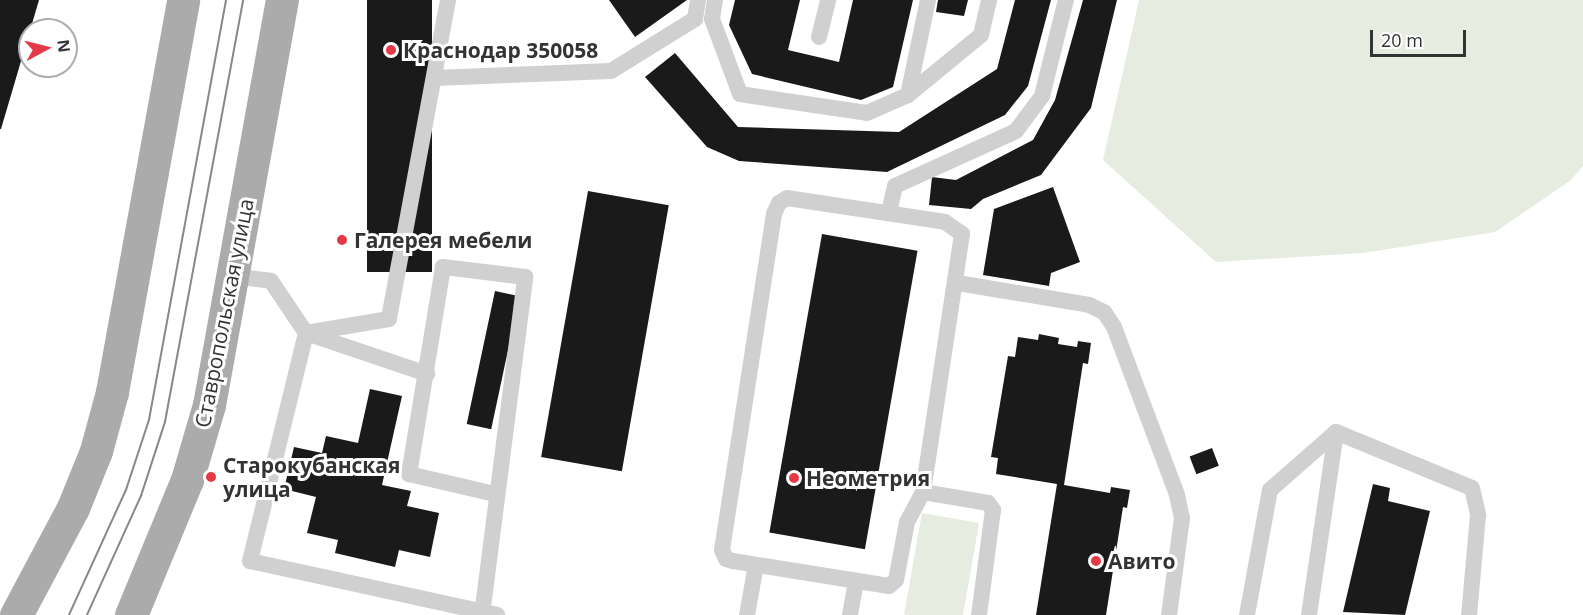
<!DOCTYPE html>
<meta charset="utf-8">
<style>
body{margin:0}
#map{position:relative;width:1583px;height:615px;overflow:hidden;background:#fff;font-family:"Open Sans",sans-serif}
div>[style]{position:absolute}
.green>*{inset:0;background:#e6ecdf;transform-origin:0 0}
.building>*{inset:0;background:#1a1a1a;transform-origin:0 0}
.service>*{height:16px;margin:-8px;padding:0 8px;transform-origin:8px;border-radius:8px;background:#d0d0d0}
.primary>*{height:33px;margin:-16.5px;padding:0 16.5px;transform-origin:16.5px;border-radius:16.5px;background:#ababab}
.tram>*{height:1.5px;margin:-0.75px;padding:0 0.75px;transform-origin:0.75px;border-radius:0.75px;background:#888}
.dots>*{width:16px;height:16px;translate:-50% -50%;box-sizing:border-box;border:3px solid #fff;border-radius:50%}
span{translate:-50% -50%;white-space:nowrap;text-align:center;line-height:1.15;-webkit-text-stroke:6px #fff;paint-order:stroke}
.poi-label{font-size:21px;color:#333;font-weight:700}
.left{translate:0 -50%;text-align:left}
.street-label{font-size:21px;color:#333}
.north{position:absolute;left:18px;top:18px;width:60px;height:60px;box-sizing:border-box;background:#fff;border:2px solid #adadad;border-radius:50%;rotate:83deg;font-size:16px;font-weight:700;line-height:24px;text-align:center;color:#333}
.north::after{content:'';display:block;margin:auto;width:21px;height:27px;background:#e63946;clip-path:polygon(50% 0,100% 100%,50% 72%,0 100%)}
.scale{position:absolute;left:1370px;top:30px;width:96px;height:27px;box-sizing:border-box;border:3px solid #333;border-top:0;padding-left:8px;font-size:18px;line-height:21px;white-space:nowrap;color:#333;-webkit-text-stroke:4px #fff;paint-order:stroke}
</style>
<div id="map">
<div class="green">
<div style="clip-path:polygon(1139px 0,1583px 0,1583px 166px,1571px 180px,1495px 232px,1363px 253px,1216px 262px,1103px 160px)"></div>
<div style="left:922px;top:513px;width:58px;height:103px;rotate:10deg"></div>
</div>
<div class="building">
<div style="clip-path:polygon(0 0,39px 0,1px 129px,0 129px)"></div>
<div style="left:367px;top:0;width:65px;height:272px"></div>
<div style="clip-path:polygon(609px 0,687px 0,635px 37px)"></div>
<div style="clip-path:polygon(735px 0,800px 0,788px 50px,839px 62px,853px 0,913px 0,893px 87px,861px 100px,752px 74px,729px 25px)"></div>
<div style="clip-path:polygon(938px 0,968px 0,964px 16px,936px 12px)"></div>
<div style="clip-path:polygon(1015px 0,1051px 0,1028px 86px,1005px 115px,887px 172px,739px 161px,707px 147px,645px 77px,675px 53px,738px 127px,899px 132px,997px 69px)"></div>
<div style="clip-path:polygon(1083px 0,1117px 0,1091px 108px,1041px 175px,983px 199px,971px 209px,929px 205px,932px 177px,956px 180px,1033px 140px,1055px 100px)"></div>
<div style="clip-path:polygon(1053px 187px,1080px 262px,1051px 273px,1049px 286px,983px 275px,994px 209px)"></div>
<div style="left:588px;top:191px;width:82px;height:270px;rotate:10deg"></div>
<div style="left:822px;top:234px;width:97px;height:303px;rotate:10deg"></div>
<div style="left:495px;top:291px;width:25px;height:136px;rotate:12deg"></div>
<div style="clip-path:polygon(1039px 334px,1059px 338px,1058px 344px,1077px 347px,1078px 341px,1091px 343px,1088px 364px,1083px 363px,1064px 485px,1110px 493px,1111px 487px,1130px 490px,1127px 508px,1123px 507px,1106px 615px,1036px 615px,1057px 484px,996px 474px,998px 458px,991px 457px,1008px 356px,1015px 357px,1018px 337px,1038px 340px)"></div>
<div style="clip-path:polygon(370px 389px,402px 396px,382px 485px,411px 491px,407px 506px,439px 513px,430px 557px,399px 550px,395px 567px,335px 553px,338px 540px,307px 533px,316px 497px,284px 489px,294px 447px,322px 453px,326px 436px,358px 443px)"></div>
<div style="left:1212px;top:448px;width:19px;height:24px;rotate:69deg"></div>
<div style="clip-path:polygon(1373px 484px,1390px 488px,1388px 501px,1430px 511px,1405px 615px,1343px 612px)"></div>
</div>
<div class="service">
<div style="left:448px;top:0;width:324px;rotate:100.5deg"></div>
<div style="left:389px;top:319px;width:84px;rotate:170.4deg"></div>
<div style="left:306px;top:333px;width:235px;rotate:103.8deg"></div>
<div style="left:250px;top:561px;width:253px;rotate:12.3deg"></div>
<div style="left:715px;top:0;width:19px;rotate:99deg"></div>
<div style="left:712px;top:19px;width:80px;rotate:69.5deg"></div>
<div style="left:740px;top:94px;width:128px;rotate:8.5deg"></div>
<div style="left:867px;top:113px;width:45px;rotate:-23.7deg"></div>
<div style="left:908px;top:95px;width:94px;rotate:-39.4deg"></div>
<div style="left:981px;top:35px;width:36px;rotate:-77deg"></div>
<div style="left:819px;top:37px;width:38px;rotate:-76deg"></div>
<div style="left:434px;top:78px;width:177px;rotate:-2.3deg"></div>
<div style="left:611px;top:71px;width:99px;rotate:-31.8deg"></div>
<div style="left:695px;top:19px;width:19px;rotate:-81deg"></div>
<div style="left:908px;top:95px;width:97px;rotate:-78.1deg"></div>
<div style="left:787px;top:198px;width:160px;rotate:8.6deg"></div>
<div style="left:945px;top:222px;width:21px;rotate:35deg"></div>
<div style="left:962px;top:234px;width:261px;rotate:98.6deg"></div>
<div style="left:923px;top:492px;width:34px;rotate:118deg"></div>
<div style="left:907px;top:522px;width:59px;rotate:100.7deg"></div>
<div style="left:896px;top:580px;width:9px;rotate:139deg"></div>
<div style="left:889px;top:586px;width:158px;rotate:-170.9deg"></div>
<div style="left:733px;top:561px;width:7px;rotate:-164deg"></div>
<div style="left:726px;top:559px;width:10px;rotate:-114deg"></div>
<div style="left:722px;top:550px;width:340px;rotate:-81.2deg"></div>
<div style="left:774px;top:214px;width:12px;rotate:-66deg"></div>
<div style="left:779px;top:203px;width:9px;rotate:-32deg"></div>
<div style="left:889px;top:212px;width:27px;rotate:-77deg"></div>
<div style="left:895px;top:186px;width:133px;rotate:-24.4deg"></div>
<div style="left:1016px;top:131px;width:44px;rotate:-53.4deg"></div>
<div style="left:1042px;top:96px;width:99px;rotate:-76deg"></div>
<div style="left:232px;top:276px;width:39px;rotate:7deg"></div>
<div style="left:271px;top:281px;width:63px;rotate:56.1deg"></div>
<div style="left:306px;top:333px;width:128px;rotate:18.7deg"></div>
<div style="left:958px;top:283px;width:133px;rotate:9.5deg"></div>
<div style="left:1089px;top:305px;width:17px;rotate:25deg"></div>
<div style="left:1104px;top:312px;width:18px;rotate:56deg"></div>
<div style="left:1114px;top:327px;width:179px;rotate:69.4deg"></div>
<div style="left:1177px;top:495px;width:24px;rotate:78deg"></div>
<div style="left:1182px;top:518px;width:98px;rotate:97.6deg"></div>
<div style="left:923px;top:492px;width:66px;rotate:9.6deg"></div>
<div style="left:988px;top:503px;width:9px;rotate:54deg"></div>
<div style="left:993px;top:510px;width:106px;rotate:97.6deg"></div>
<div style="left:482px;top:615px;width:341px;rotate:-82.7deg"></div>
<div style="left:525px;top:277px;width:83px;rotate:-173deg"></div>
<div style="left:443px;top:267px;width:210px;rotate:99.3deg"></div>
<div style="left:409px;top:474px;width:88px;rotate:13.1deg"></div>
<div style="left:747px;top:615px;width:51px;rotate:-79.8deg"></div>
<div style="left:850px;top:615px;width:35px;rotate:-80deg"></div>
<div style="left:1247px;top:615px;width:127px;rotate:-79.6deg"></div>
<div style="left:1270px;top:490px;width:88px;rotate:-41.3deg"></div>
<div style="left:1336px;top:432px;width:147px;rotate:22.4deg"></div>
<div style="left:1472px;top:488px;width:28px;rotate:77deg"></div>
<div style="left:1478px;top:515px;width:100px;rotate:95.1deg"></div>
<div style="left:1309px;top:615px;width:185px;rotate:-81.6deg"></div>
</div>
<div class="primary">
<div style="left:16px;top:615px;width:121px;rotate:-62deg"></div>
<div style="left:73px;top:508px;width:61px;rotate:-68deg"></div>
<div style="left:96px;top:451px;width:61px;rotate:-74.8deg"></div>
<div style="left:112px;top:392px;width:398px;rotate:-79.7deg"></div>
<div style="left:131px;top:615px;width:146px;rotate:-67.5deg"></div>
<div style="left:187px;top:480px;width:78px;rotate:-73.7deg"></div>
<div style="left:209px;top:405px;width:412px;rotate:-79.8deg"></div>
</div>
<div class="tram">
<div style="left:69px;top:615px;width:137px;rotate:-65.5deg"></div>
<div style="left:126px;top:490px;width:74px;rotate:-71.8deg"></div>
<div style="left:149px;top:420px;width:427px;rotate:-79.6deg"></div>
<div style="left:87px;top:615px;width:131px;rotate:-65.6deg"></div>
<div style="left:141px;top:496px;width:78px;rotate:-72deg"></div>
<div style="left:165px;top:422px;width:429px;rotate:-79.5deg"></div>
</div>
<div class="dots">
<div style="left:391px;top:50px;background:#e63946"></div>
<div style="left:342px;top:240px;background:#e63946"></div>
<div style="left:211px;top:477px;background:#e63946"></div>
<div style="left:794px;top:478px;background:#e63946"></div>
<div style="left:1096px;top:561px;background:#e63946"></div>
</div>
<div class="poi-label">
<span class="left" style="left:403px;top:50px">Краснодар 350058</span>
<span class="left" style="left:354px;top:240px">Галерея мебели</span>
<span class="left" style="left:223px;top:477px">Старокубанская<br>улица</span>
<span class="left" style="left:806px;top:478px">Неометрия</span>
<span class="left" style="left:1108px;top:561px">Авито</span>
</div>
<div class="street-label">
<span style="left:224px;top:313px;rotate:-79deg">Ставропольская улица</span>
</div>
<div class="north">N</div>
<div class="scale">20 m</div>
</div>
